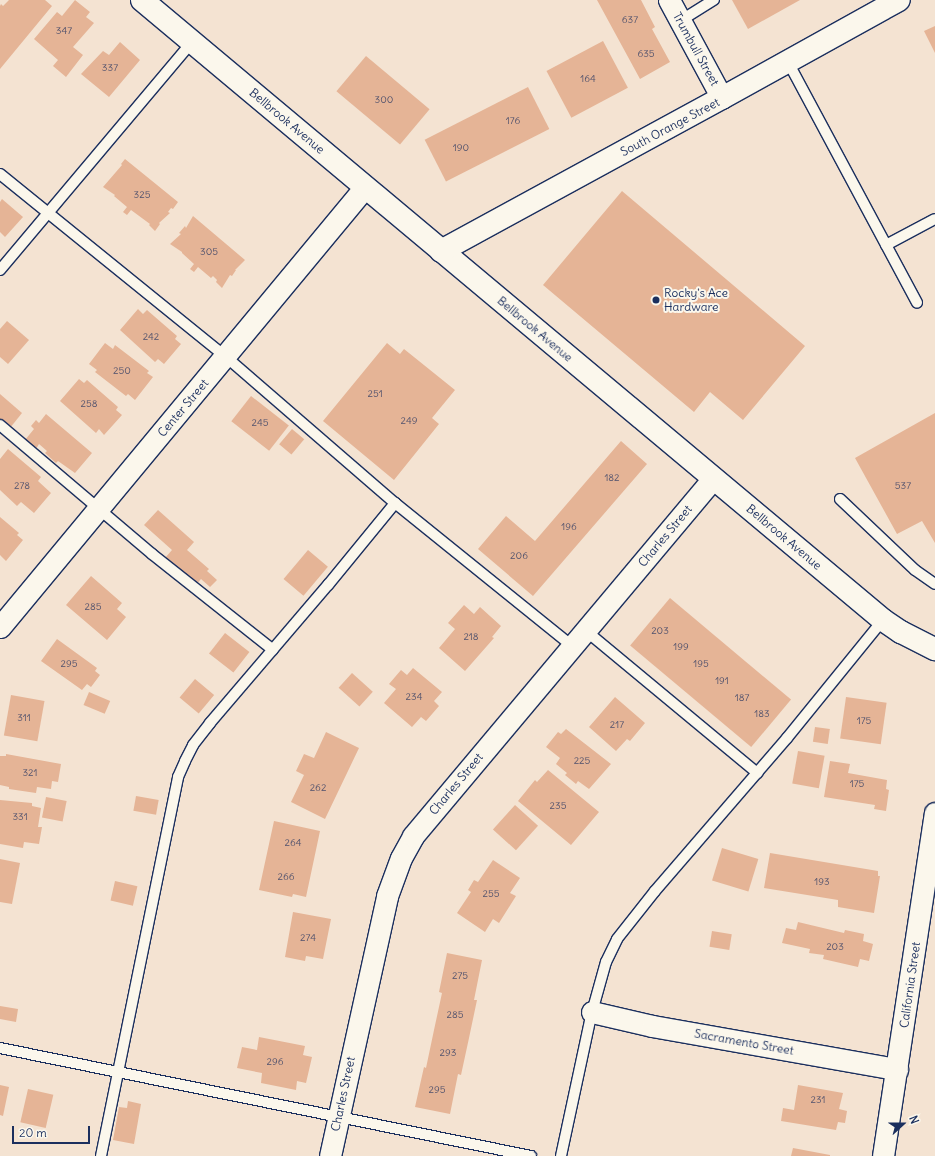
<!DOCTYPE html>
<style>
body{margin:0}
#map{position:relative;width:935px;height:1156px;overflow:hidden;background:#f4e3d2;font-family:Delius,sans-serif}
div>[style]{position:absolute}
.building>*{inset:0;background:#e5b496;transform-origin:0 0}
.roads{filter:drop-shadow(1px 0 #1b2f5e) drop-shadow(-1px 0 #1b2f5e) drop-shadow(0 1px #1b2f5e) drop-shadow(0 -1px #1b2f5e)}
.lane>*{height:10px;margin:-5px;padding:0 5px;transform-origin:5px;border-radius:5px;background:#fbf7ec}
.street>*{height:21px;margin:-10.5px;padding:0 10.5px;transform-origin:10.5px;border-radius:10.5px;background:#fbf7ec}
.secondary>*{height:22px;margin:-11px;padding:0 11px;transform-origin:11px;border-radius:11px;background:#fbf7ec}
.dots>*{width:11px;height:11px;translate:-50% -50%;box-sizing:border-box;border:2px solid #fbf7ec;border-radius:50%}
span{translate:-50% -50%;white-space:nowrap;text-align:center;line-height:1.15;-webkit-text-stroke:4px #fbf7ec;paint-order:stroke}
.number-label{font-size:10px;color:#4e506c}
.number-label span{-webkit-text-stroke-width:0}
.street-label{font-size:12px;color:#1b2f5e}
.poi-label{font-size:12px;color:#1b2f5e}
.left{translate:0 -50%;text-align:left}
.north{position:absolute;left:883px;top:1104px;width:40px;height:40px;-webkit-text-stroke:3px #fbf7ec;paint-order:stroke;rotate:69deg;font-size:11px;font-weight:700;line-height:16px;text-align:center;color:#1b2f5e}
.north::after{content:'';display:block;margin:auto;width:14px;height:18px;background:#1b2f5e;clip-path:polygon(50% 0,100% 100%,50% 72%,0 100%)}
.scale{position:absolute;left:12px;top:1126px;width:78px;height:18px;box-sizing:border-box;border:2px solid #1b2f5e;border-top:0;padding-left:5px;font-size:12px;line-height:14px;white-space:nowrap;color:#1b2f5e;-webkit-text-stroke:3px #fbf7ec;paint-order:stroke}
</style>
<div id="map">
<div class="building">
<div style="clip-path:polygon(9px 0,45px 0,52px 6px,0 69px,0 6px,1px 4px,3px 6px)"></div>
<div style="clip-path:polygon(75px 0,90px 12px,86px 17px,94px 23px,73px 47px,83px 55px,66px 77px,53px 66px,58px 60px,34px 39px,57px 12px,62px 16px)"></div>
<div style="clip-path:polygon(597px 0,641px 0,655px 27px,652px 29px,670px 62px,640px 79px)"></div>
<div style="clip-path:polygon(732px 0,800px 0,748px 29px)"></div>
<div style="clip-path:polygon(935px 26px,935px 53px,924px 31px)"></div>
<div style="left:603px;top:41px;width:53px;height:64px;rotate:62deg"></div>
<div style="clip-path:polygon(120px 42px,140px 60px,109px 97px,81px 74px,103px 51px,109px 55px)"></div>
<div style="left:366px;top:56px;width:83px;height:46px;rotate:40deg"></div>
<div style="left:528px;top:87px;width:47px;height:116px;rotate:63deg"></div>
<div style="clip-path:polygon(125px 159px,178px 202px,173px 209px,171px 208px,168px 212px,170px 213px,159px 223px,160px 224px,155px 231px,149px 225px,150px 224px,131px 210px,127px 215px,123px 212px,127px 207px,114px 196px,115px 195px,103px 187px,122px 165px,121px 164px)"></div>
<div style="clip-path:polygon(622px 191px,805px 346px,743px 420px,710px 392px,694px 412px,543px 285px)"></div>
<div style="clip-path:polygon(2px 199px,23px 217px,5px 237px,0 232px,0 202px)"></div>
<div style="clip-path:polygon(193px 216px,245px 260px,235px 270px,236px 270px,232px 276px,230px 275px,222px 288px,216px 282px,217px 280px,213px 276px,211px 278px,198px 267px,194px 272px,190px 269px,194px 264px,182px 253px,182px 252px,170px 244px,181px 234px,179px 233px,185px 226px,186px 228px)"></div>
<div style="clip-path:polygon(138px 309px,143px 314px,147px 310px,177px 336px,175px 339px,181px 344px,164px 364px,158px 359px,155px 362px,120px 330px)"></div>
<div style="clip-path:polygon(7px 321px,29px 340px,8px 364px,0 357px,0 329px)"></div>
<div style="clip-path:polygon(105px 343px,113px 349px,115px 345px,149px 371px,147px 373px,153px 377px,135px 400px,128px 394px,126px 396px,95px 372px,97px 370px,89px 364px)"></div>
<div style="clip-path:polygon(387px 343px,400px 354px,404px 349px,455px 390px,432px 418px,439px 424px,394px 480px,323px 421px)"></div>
<div style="clip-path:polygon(79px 379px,84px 383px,87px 380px,118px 407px,116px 410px,122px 415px,104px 435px,99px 429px,96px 433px,60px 401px)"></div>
<div style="clip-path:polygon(0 394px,22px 413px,10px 428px,0 420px)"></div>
<div style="left:251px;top:396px;width:48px;height:32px;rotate:38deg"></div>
<div style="clip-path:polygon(935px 413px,935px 543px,922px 521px,897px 534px,855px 458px)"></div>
<div style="clip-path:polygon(46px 414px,92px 453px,75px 473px,58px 461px,56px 463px,45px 453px,47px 451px,39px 444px,36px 449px,25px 440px,34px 429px,31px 426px,36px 420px,39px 423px)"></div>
<div style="left:292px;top:429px;width:16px;height:20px;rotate:40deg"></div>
<div style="clip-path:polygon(621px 441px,647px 464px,533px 596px,478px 549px,506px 516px,535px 541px)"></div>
<div style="clip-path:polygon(8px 449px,41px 477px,38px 481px,51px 493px,34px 513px,21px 502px,17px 506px,0 490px,0 459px)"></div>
<div style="clip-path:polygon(158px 510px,194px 542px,187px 550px,209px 569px,207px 571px,217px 580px,210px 587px,201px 579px,196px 585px,165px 558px,172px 550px,144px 525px)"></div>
<div style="clip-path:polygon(0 517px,19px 533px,17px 535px,23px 540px,6px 561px,0 555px)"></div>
<div style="left:308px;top:550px;width:26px;height:38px;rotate:40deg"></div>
<div style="clip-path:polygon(91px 576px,122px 603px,117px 609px,126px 617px,107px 640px,66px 605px)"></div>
<div style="left:670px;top:598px;width:158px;height:62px;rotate:40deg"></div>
<div style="clip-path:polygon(464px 605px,474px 614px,480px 607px,501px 626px,492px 637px,494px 638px,465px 671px,439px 648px,455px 629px,448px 623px)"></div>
<div style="left:225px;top:633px;width:31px;height:26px;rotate:38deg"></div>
<div style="clip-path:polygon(57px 639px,97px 668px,95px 671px,100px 675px,91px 687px,87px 684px,82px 690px,41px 661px)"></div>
<div style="clip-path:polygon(413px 668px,442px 692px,434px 701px,439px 706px,426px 721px,421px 717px,412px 727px,384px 703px,396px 689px,389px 684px,401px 670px,407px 675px)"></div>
<div style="left:352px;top:673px;width:28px;height:20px;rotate:42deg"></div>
<div style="left:195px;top:679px;width:25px;height:24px;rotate:40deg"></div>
<div style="left:89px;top:692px;width:23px;height:14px;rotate:23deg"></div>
<div style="left:11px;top:695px;width:34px;height:41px;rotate:10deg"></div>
<div style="clip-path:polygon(615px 697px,645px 723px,630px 741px,627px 739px,616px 751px,589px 727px)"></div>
<div style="left:846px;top:697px;width:41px;height:42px;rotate:8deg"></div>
<div style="left:815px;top:727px;width:15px;height:15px;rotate:8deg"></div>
<div style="clip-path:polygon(566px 729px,611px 764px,589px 789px,578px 781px,576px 784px,565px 775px,567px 773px,556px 764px,560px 758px,546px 747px,558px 732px,561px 734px)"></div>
<div style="clip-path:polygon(326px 732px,359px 748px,325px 819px,291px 802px,304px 775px,296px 771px,304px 754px,314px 758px)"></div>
<div style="left:798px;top:751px;width:27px;height:33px;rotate:10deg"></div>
<div style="clip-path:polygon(6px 754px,61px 764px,58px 782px,52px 781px,51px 789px,37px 787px,36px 793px,9px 789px,9px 787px,0 785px,0 756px,6px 756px)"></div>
<div style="clip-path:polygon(830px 761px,850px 764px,848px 773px,887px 780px,886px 789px,889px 790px,886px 811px,874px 809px,875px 805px,824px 797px)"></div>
<div style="clip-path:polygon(548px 770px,599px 812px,571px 845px,518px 801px,535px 780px,537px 782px)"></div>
<div style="left:136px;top:796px;width:23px;height:15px;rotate:10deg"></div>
<div style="left:46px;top:797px;width:21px;height:21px;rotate:11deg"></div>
<div style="clip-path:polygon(0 800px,32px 803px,32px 806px,41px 808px,38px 827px,42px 827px,39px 844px,24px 842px,23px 848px,0 844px)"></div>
<div style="left:515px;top:805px;width:31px;height:33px;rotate:42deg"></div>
<div style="clip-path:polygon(274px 821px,320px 831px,306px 897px,293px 894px,292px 897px,259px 890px)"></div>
<div style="left:722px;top:848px;width:38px;height:34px;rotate:17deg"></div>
<div style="clip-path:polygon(770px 853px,878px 871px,878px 876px,880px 876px,874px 913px,838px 907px,838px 900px,764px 888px)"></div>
<div style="clip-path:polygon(0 859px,20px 863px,12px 904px,0 902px)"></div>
<div style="clip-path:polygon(493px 860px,520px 878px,510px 893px,516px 896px,499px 923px,493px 919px,485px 932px,457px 913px,471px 892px,468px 890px,474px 880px,478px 882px)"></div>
<div style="left:115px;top:881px;width:23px;height:20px;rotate:13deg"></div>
<div style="clip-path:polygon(293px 912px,331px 919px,323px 959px,306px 956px,305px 961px,285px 957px)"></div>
<div style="clip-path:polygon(798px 922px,844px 933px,845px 930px,864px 934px,863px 941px,873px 944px,869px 961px,860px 959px,858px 967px,823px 959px,824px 955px,809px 953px,810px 949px,782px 943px,786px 928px,796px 930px)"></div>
<div style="left:712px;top:931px;width:20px;height:16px;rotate:9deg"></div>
<div style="clip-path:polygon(447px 953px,482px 960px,474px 1000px,477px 1000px,469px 1038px,461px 1075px,458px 1074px,450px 1114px,415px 1107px,424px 1067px,426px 1068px,434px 1030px,442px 993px,439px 992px)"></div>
<div style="clip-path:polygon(0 1006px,18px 1009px,16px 1022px,0 1019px)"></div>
<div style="clip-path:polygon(259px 1037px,305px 1046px,303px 1055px,312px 1057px,306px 1083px,297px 1081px,296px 1090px,261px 1083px,262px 1073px,237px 1068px,242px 1047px,257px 1050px)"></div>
<div style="clip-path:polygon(0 1085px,9px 1087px,3px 1116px,0 1115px)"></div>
<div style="clip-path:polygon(798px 1085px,843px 1093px,839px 1109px,847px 1111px,845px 1123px,838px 1122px,836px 1130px,781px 1121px,783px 1108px,794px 1110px)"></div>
<div style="left:28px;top:1089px;width:26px;height:34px;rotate:13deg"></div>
<div style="clip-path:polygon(128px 1101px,141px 1104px,134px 1144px,113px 1140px,119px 1107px,127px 1108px)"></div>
<div style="clip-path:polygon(793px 1148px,830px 1155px,830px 1156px,791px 1156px)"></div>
</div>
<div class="roads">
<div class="lane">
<div style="left:680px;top:21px;width:40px;rotate:-32deg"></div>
<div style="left:788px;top:62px;width:273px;rotate:61.8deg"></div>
<div style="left:0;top:174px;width:289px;rotate:39deg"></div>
<div style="left:225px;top:356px;width:225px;rotate:40.9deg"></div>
<div style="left:395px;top:503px;width:228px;rotate:38.9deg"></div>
<div style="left:886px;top:245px;width:55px;rotate:-28deg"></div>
<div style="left:0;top:270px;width:298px;rotate:-49.9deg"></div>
<div style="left:0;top:425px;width:199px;rotate:40.3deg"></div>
<div style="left:152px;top:554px;width:154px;rotate:38.4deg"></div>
<div style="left:840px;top:499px;width:103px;rotate:43.4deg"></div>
<div style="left:915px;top:570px;width:24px;rotate:35deg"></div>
<div style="left:585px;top:630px;width:224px;rotate:39.7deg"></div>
<div style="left:0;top:1048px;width:542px;rotate:11.5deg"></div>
<div style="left:101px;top:1156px;width:387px;rotate:-78.5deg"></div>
<div style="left:178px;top:777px;width:17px;rotate:-66deg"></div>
<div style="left:185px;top:761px;width:18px;rotate:-63deg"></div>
<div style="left:193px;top:745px;width:28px;rotate:-52deg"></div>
<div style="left:210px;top:723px;width:182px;rotate:-49.5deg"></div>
<div style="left:328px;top:585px;width:106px;rotate:-50.7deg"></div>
<div style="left:561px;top:1156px;width:147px;rotate:-77.9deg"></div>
<div style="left:592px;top:1012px;width:52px;rotate:-74.4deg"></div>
<div style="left:606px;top:962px;width:25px;rotate:-64deg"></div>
<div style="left:617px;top:939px;width:61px;rotate:-51.6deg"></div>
<div style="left:655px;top:891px;width:202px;rotate:-49.2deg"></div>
<div style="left:787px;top:738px;width:152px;rotate:-50.9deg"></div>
</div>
<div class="street">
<div style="left:669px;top:0;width:111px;rotate:61.6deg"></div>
<div style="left:0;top:627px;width:572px;rotate:-50.32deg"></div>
<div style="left:592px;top:1012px;width:62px;rotate:13.1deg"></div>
<div style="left:652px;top:1026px;width:249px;rotate:10deg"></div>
<div style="left:330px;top:1156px;width:266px;rotate:-77.6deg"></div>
<div style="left:387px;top:896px;width:40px;rotate:-69.8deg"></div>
<div style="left:401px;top:858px;width:25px;rotate:-61deg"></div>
<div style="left:413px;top:836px;width:467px;rotate:-50deg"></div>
<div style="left:883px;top:1156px;width:347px;rotate:-81.4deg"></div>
</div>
<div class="secondary">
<div style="left:142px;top:0;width:966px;rotate:39.92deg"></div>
<div style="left:883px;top:620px;width:22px;rotate:34deg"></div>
<div style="left:901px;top:632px;width:38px;rotate:27deg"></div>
<div style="left:441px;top:251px;width:320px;rotate:-28.6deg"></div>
<div style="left:722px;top:98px;width:202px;rotate:-29deg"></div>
</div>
</div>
<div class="dots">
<div style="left:656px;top:300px;background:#1b2f5e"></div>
</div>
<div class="number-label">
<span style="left:630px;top:20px">637</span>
<span style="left:64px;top:31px">347</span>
<span style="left:646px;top:54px">635</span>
<span style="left:110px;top:68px">337</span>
<span style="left:588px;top:79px">164</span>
<span style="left:384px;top:100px">300</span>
<span style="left:513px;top:121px">176</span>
<span style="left:461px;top:148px">190</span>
<span style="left:142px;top:195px">325</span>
<span style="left:209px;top:252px">305</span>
<span style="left:151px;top:337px">242</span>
<span style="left:122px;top:371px">250</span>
<span style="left:375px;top:394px">251</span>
<span style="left:89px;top:404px">258</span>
<span style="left:409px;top:421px">249</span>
<span style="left:260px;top:423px">245</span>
<span style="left:612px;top:478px">182</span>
<span style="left:22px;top:486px">278</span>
<span style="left:903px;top:486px">537</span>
<span style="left:569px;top:527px">196</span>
<span style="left:519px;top:556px">206</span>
<span style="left:93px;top:607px">285</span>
<span style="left:660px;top:631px">203</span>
<span style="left:471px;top:637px">218</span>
<span style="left:681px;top:647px">199</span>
<span style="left:69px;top:664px">295</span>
<span style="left:701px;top:664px">195</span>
<span style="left:722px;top:681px">191</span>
<span style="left:414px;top:697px">234</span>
<span style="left:742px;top:698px">187</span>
<span style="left:762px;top:714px">183</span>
<span style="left:24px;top:718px">311</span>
<span style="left:864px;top:721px">175</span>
<span style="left:617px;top:725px">217</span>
<span style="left:582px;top:761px">225</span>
<span style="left:30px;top:773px">321</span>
<span style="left:857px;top:784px">175</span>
<span style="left:318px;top:788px">262</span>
<span style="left:558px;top:806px">235</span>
<span style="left:20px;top:817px">331</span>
<span style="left:293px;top:843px">264</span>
<span style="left:286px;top:877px">266</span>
<span style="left:822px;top:882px">193</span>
<span style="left:491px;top:894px">255</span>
<span style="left:308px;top:938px">274</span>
<span style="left:835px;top:947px">203</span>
<span style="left:460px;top:976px">275</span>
<span style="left:455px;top:1015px">285</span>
<span style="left:448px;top:1053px">293</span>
<span style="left:275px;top:1062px">296</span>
<span style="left:437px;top:1090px">295</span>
<span style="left:818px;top:1100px">231</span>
</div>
<div class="street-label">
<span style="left:696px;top:49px;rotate:61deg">Trumbull Street</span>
<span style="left:287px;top:121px;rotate:40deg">Bellbrook Avenue</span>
<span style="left:670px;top:127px;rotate:-28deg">South Orange Street</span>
<span style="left:535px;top:329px;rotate:40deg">Bellbrook Avenue</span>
<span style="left:183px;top:408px;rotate:-50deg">Center Street</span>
<span style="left:665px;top:536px;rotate:-50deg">Charles Street</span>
<span style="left:784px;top:537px;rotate:40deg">Bellbrook Avenue</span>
<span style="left:456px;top:784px;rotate:-50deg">Charles Street</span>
<span style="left:910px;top:985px;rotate:-82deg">California Street</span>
<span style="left:744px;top:1042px;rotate:10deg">Sacramento Street</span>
<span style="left:343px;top:1094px;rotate:-78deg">Charles Street</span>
</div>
<div class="poi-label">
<span class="left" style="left:664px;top:300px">Rocky's Ace<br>Hardware</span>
</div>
<div class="north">N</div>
<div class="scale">20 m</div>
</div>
